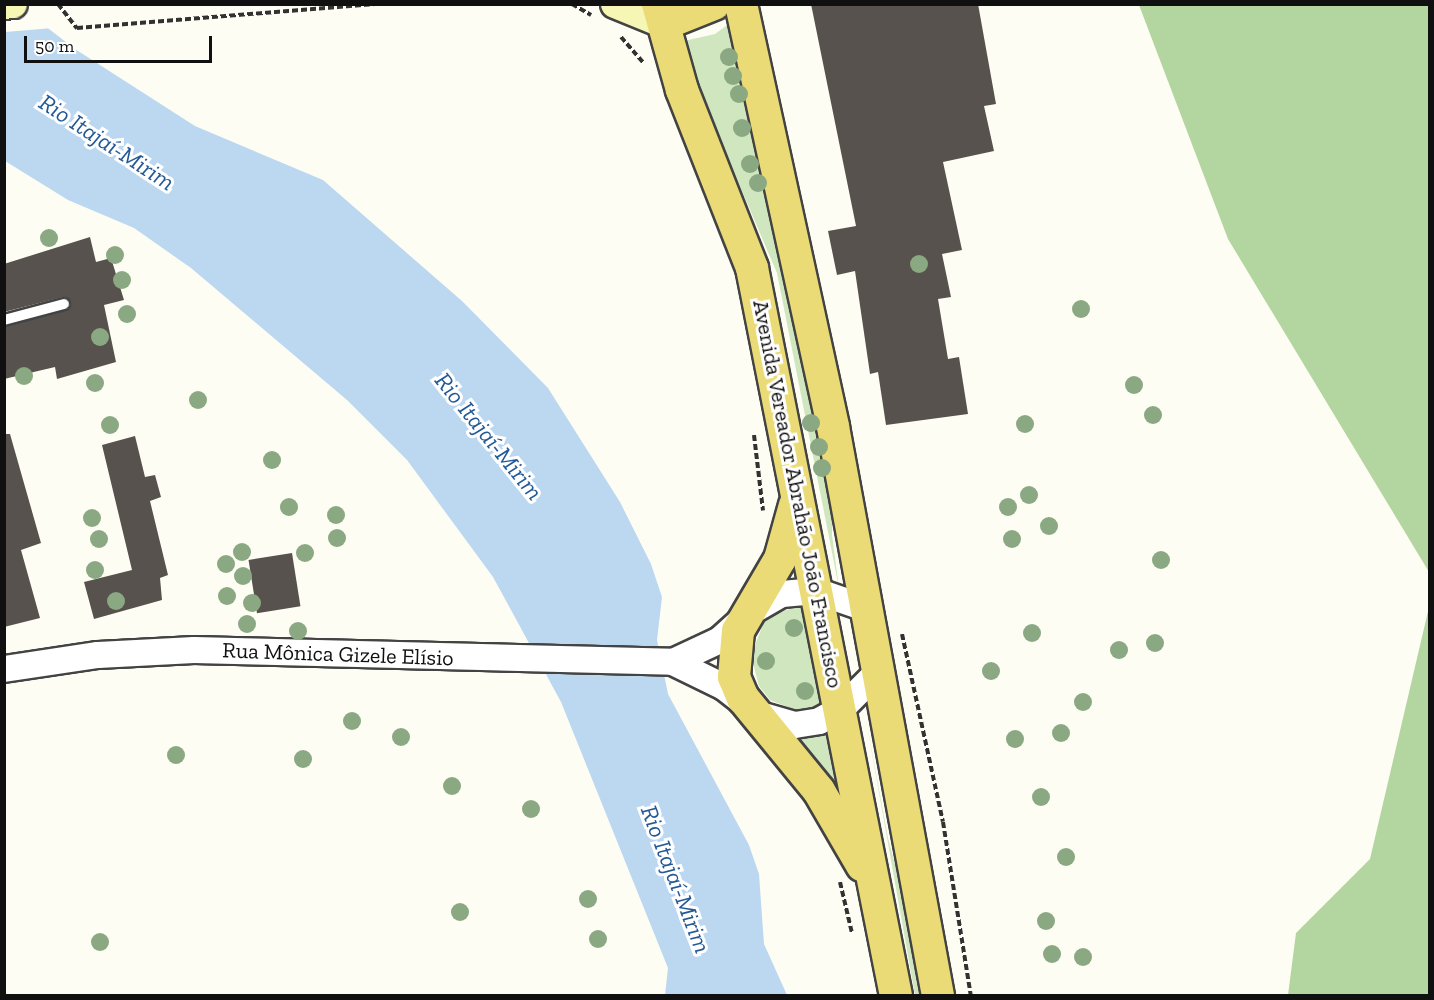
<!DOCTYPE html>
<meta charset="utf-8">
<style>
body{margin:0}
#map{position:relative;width:1434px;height:1000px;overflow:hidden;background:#fefdf3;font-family:"Zilla Slab",serif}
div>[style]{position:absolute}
.green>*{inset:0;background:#cfe6bf}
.forest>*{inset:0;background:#b3d5a0}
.water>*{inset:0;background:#bcd8f1}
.pier>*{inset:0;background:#fefdf3}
.building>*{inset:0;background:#57524d;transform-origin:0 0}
.path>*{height:4px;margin-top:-2px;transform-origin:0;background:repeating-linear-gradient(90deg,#323232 0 6px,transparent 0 9px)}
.roads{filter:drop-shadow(2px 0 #434343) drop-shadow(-2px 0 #434343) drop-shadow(0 2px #434343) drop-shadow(0 -2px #434343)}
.service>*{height:10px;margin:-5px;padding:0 5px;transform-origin:5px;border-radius:5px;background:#fff}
.tertiary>*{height:26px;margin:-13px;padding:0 13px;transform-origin:13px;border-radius:13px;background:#fff}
.secondary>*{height:28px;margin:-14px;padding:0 14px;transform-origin:14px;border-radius:14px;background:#f7f7b5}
.primary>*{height:32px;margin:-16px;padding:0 16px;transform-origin:16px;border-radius:16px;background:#ebdb76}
.trees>*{width:18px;height:18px;margin:-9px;border-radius:50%;background:#8aa882}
span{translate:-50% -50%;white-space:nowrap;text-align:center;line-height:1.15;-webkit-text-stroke:6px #fff;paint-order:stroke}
.street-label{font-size:22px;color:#101010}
.water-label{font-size:24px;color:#245996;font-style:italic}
.frame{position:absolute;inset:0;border:6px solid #101010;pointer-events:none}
.scale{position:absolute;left:24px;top:36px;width:188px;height:27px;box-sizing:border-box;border:3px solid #101010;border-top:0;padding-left:8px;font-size:18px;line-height:21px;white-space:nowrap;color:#101010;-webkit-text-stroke:4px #fff;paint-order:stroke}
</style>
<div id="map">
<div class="green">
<div style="clip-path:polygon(730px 23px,809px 396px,833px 475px,832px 535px,839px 588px,777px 273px,697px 85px,684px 41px,715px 34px)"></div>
<div style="clip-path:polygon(804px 603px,830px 705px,803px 713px,770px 700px,759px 686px,751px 656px,765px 619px)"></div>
<div style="clip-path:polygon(865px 714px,888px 838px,930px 995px,915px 995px)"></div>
<div style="clip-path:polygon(834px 731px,844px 796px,791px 735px)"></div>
</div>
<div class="forest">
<div style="clip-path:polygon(1139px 5px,1429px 5px,1429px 572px,1228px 239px)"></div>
<div style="clip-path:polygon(1429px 607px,1429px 995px,1288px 995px,1296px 933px,1370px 859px)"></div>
</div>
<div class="water">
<div style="clip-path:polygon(4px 5px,18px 5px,75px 49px,195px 126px,323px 180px,462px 301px,548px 388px,620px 502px,651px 564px,662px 597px,657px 640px,668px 694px,749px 845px,759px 874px,764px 944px,787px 995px,665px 995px,668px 968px,561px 702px,493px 577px,407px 460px,347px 400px,191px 268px,134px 228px,68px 200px,5px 161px)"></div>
</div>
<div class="pier">
<div style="clip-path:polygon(22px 4px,53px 28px,5px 32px,5px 5px)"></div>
</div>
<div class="building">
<div style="clip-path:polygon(811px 4px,978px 4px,996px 104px,984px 106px,994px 151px,943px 162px,962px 250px,942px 254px,951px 297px,938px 299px,948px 359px,959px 357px,968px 414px,886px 425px,878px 372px,870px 374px,855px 271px,837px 275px,828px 231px,856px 226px)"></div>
<div style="clip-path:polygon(90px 237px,96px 262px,111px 258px,124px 300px,104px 305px,116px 362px,57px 379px,55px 367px,4px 379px,4px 327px,71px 305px,63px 297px,4px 312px,4px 264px)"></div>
<div style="clip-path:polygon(4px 434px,10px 434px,41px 543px,21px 550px,40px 618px,4px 627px)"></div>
<div style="clip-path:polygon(135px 436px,145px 477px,155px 475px,161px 497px,150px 501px,168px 575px,160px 578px,162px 600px,94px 619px,84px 582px,132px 570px,102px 445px)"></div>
<div style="left:292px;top:553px;width:54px;height:44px;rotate:81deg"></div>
</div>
<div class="path">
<div style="left:58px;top:4px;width:31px;rotate:52deg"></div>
<div style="left:77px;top:28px;width:299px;rotate:-4.6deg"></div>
<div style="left:572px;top:4px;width:22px;rotate:30deg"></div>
<div style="left:621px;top:37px;width:35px;rotate:49deg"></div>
<div style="left:754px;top:435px;width:76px;rotate:83.2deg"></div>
<div style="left:902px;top:634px;width:192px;rotate:77.7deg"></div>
<div style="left:943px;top:822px;width:176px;rotate:80.9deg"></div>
<div style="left:840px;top:882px;width:52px;rotate:76.8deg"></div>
</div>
<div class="roads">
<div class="service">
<div style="left:4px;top:320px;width:62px;rotate:-14.9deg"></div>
</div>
<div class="tertiary">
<div style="left:673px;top:662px;width:52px;rotate:-25.1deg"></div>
<div style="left:720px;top:640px;width:43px;rotate:-42.2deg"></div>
<div style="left:752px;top:611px;width:34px;rotate:-30deg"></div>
<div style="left:782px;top:594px;width:34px;rotate:-5deg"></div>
<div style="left:816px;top:591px;width:55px;rotate:19.1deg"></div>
<div style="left:4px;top:669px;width:95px;rotate:-8.5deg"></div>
<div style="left:98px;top:655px;width:96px;rotate:-3deg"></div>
<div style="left:194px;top:650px;width:479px;rotate:1.4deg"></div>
<div style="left:673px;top:662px;width:57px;rotate:26.1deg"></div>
<div style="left:724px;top:687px;width:46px;rotate:37.9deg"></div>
<div style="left:760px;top:715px;width:36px;rotate:16deg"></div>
<div style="left:795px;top:725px;width:24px;rotate:-9deg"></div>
<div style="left:819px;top:721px;width:25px;rotate:-29deg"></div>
<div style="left:841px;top:709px;width:55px;rotate:-45deg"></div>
</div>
<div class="secondary">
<div style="left:615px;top:4px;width:53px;rotate:22.2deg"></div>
<div style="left:4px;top:5px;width:9px;rotate:-6deg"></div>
</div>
<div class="primary">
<div style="left:658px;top:4px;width:89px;rotate:74.4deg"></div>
<div style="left:682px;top:90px;width:191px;rotate:68.5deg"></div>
<div style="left:752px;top:268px;width:742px;rotate:78.81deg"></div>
<div style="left:741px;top:4px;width:433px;rotate:77.7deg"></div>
<div style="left:833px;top:427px;width:579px;rotate:79.54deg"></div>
<div style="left:664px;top:24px;width:54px;rotate:-21.8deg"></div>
<div style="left:795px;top:505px;width:56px;rotate:105.5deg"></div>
<div style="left:780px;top:559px;width:83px;rotate:120.3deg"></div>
<div style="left:738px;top:631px;width:46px;rotate:95deg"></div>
<div style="left:734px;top:677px;width:23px;rotate:67deg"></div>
<div style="left:743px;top:698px;width:120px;rotate:50.7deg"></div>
<div style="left:819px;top:791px;width:86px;rotate:59.8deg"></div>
</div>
</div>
<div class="trees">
<div style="left:729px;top:57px"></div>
<div style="left:733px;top:76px"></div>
<div style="left:739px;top:94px"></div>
<div style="left:742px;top:128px"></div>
<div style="left:750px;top:164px"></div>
<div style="left:758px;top:183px"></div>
<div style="left:49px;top:238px"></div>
<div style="left:115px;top:255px"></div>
<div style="left:919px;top:264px"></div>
<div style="left:122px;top:280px"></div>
<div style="left:1081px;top:309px"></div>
<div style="left:127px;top:314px"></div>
<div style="left:100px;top:337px"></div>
<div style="left:24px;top:376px"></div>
<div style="left:95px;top:383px"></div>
<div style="left:1134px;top:385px"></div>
<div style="left:198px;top:400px"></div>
<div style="left:1153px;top:415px"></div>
<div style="left:811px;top:423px"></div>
<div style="left:1025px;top:424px"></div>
<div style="left:110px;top:425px"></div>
<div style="left:819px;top:447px"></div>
<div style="left:272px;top:460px"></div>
<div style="left:822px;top:468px"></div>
<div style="left:1029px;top:495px"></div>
<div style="left:289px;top:507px"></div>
<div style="left:1008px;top:507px"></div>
<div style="left:336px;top:515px"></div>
<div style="left:92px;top:518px"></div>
<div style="left:1049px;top:526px"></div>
<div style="left:337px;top:538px"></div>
<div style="left:99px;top:539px"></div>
<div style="left:1012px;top:539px"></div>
<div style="left:242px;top:552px"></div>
<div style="left:305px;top:553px"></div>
<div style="left:1161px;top:560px"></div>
<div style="left:226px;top:564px"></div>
<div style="left:95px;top:570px"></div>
<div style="left:243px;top:576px"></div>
<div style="left:227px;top:596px"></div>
<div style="left:116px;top:601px"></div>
<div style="left:252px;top:603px"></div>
<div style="left:247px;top:624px"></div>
<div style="left:794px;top:628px"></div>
<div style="left:298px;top:631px"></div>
<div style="left:1032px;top:633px"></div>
<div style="left:1155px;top:643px"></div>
<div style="left:1119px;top:650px"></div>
<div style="left:766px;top:661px"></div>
<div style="left:991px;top:671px"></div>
<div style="left:805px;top:691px"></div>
<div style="left:1083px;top:702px"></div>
<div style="left:352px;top:721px"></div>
<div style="left:1061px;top:733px"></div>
<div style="left:401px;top:737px"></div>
<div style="left:1015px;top:739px"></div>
<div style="left:176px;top:755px"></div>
<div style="left:303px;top:759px"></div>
<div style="left:452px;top:786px"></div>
<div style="left:1041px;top:797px"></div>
<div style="left:531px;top:809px"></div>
<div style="left:1066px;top:857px"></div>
<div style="left:588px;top:899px"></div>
<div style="left:460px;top:912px"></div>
<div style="left:1046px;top:921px"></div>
<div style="left:598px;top:939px"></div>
<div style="left:100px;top:942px"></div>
<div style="left:1052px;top:954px"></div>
<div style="left:1083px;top:957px"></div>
</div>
<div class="street-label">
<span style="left:798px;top:494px;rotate:79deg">Avenida Vereador Abrahão João Francisco</span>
<span style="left:338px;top:654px;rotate:2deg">Rua Mônica Gizele Elísio</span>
</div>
<div class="water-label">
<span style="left:107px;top:142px;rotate:33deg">Rio Itajaí-Mirim</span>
<span style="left:489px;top:436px;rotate:51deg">Rio Itajaí-Mirim</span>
<span style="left:676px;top:879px;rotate:69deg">Rio Itajaí-Mirim</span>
</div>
<div class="frame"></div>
<div class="scale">50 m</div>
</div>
